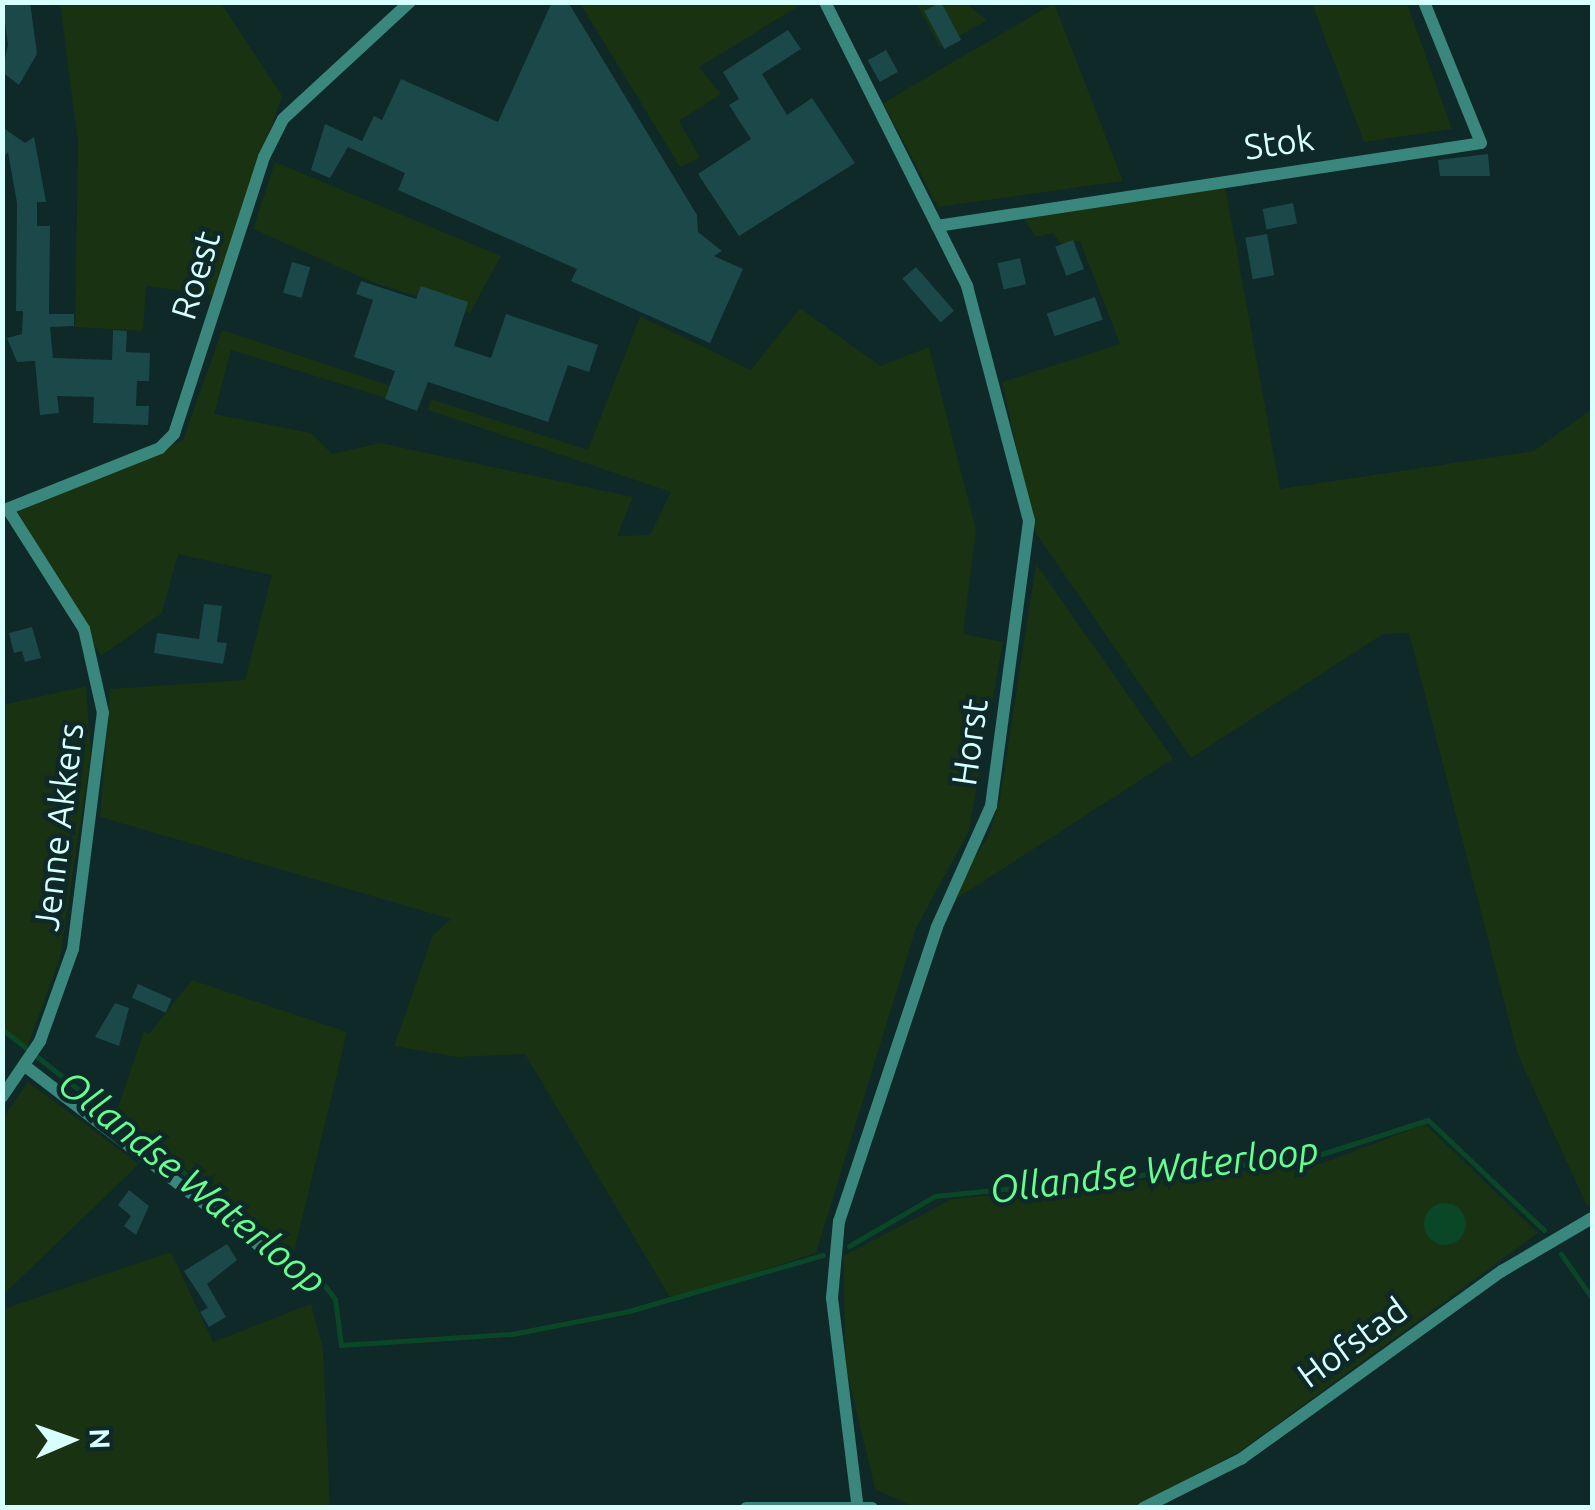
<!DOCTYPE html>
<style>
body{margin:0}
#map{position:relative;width:1595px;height:1510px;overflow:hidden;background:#0f2828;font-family:Ubuntu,sans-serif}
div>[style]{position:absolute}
.green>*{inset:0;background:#193212}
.water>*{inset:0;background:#0a4726}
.round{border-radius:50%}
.stream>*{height:5px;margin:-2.5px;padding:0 2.5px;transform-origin:2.5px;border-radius:2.5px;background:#0a4726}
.building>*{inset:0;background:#1b4849;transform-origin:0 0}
.street>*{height:12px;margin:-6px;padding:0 6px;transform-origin:6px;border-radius:6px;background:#3a887d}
span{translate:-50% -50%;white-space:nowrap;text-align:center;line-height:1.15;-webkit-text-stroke:9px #0f2828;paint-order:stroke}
.street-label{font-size:35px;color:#d7fffd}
.water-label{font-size:38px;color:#65ff91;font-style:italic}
.frame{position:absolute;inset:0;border:5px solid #d7fffd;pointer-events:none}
.north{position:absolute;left:20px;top:1390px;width:100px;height:100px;-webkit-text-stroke:8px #0f2828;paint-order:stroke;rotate:88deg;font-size:28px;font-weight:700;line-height:40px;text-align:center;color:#d7fffd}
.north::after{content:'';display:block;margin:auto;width:35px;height:45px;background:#d7fffd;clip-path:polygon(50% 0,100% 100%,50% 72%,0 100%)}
</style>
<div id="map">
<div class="green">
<div style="clip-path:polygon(60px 3px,221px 3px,282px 96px,213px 295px,146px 286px,143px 331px,75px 327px,78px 142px)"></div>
<div style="clip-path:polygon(580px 3px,804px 3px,699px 67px,721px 94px,679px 121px,700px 158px,680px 167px)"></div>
<div style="clip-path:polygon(916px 3px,965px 3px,987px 20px,940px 47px)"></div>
<div style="clip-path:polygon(1054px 3px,1123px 181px,938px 207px,883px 103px)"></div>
<div style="clip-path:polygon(1312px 3px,1407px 3px,1452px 129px,1364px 142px)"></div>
<div style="clip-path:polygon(275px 162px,501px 256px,470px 313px,372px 282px,253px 229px)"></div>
<div style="clip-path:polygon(1225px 186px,1280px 489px,1534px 451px,1592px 409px,1592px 1203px,1587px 1206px,1518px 1055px,1409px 633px,1383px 634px,1191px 758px,1035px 532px,1002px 382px,1120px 344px,1080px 241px,1061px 244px,1053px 233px,1036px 237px,1024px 218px)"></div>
<div style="clip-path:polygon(800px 308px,880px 366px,929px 347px,976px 530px,963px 634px,1003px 642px,969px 831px,916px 928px,816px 1253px,671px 1299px,525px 1054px,457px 1057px,394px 1046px,433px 935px,451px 919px,100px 817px,110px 689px,245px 680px,272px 575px,178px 554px,162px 613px,101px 656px,18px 512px,183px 440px,222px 330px,391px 386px,386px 398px,231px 350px,214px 414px,311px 433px,332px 454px,380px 443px,633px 497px,617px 536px,650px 535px,671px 492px,428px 410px,431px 399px,588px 450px,640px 316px,751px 370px)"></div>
<div style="clip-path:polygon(1036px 564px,1173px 759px,956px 899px,955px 887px,989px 835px,1000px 798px)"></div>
<div style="clip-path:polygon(86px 686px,91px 754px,60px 958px,27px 1048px,3px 1032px,2px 705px)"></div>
<div style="clip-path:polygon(192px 980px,347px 1032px,293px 1256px,116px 1113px,144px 1031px,149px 1034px)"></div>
<div style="clip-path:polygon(28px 1082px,139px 1164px,3px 1295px,3px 1118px)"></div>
<div style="clip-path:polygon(1425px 1124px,1538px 1233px,1239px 1452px,1132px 1508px,916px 1508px,875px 1489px,846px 1368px,843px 1256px,952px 1199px,1323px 1163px)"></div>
<div style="clip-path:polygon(171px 1252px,213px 1342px,311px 1304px,323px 1349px,330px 1507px,3px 1507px,3px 1309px)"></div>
</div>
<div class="water">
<div class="round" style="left:1424px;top:1203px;width:42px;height:42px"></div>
</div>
<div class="stream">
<div style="left:2px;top:1029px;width:407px;rotate:38.3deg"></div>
<div style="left:321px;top:1281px;width:23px;rotate:52deg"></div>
<div style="left:335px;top:1299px;width:46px;rotate:82.6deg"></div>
<div style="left:341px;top:1345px;width:171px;rotate:-3.7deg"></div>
<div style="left:512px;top:1334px;width:119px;rotate:-11.1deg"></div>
<div style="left:629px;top:1311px;width:202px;rotate:-16.1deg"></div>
<div style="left:849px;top:1246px;width:99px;rotate:-30.2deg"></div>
<div style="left:935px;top:1196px;width:376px;rotate:-5.8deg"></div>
<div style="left:1309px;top:1158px;width:125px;rotate:-17.7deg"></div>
<div style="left:1428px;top:1120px;width:160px;rotate:43.5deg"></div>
<div style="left:1561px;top:1254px;width:54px;rotate:54.8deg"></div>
</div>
<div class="building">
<div style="clip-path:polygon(2px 2px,30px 2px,37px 54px,19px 85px,2px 72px,8px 45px)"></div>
<div style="clip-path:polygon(552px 2px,568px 2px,697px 215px,698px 232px,722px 251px,714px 256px,743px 269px,710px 343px,571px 281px,577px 269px,398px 190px,405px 173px,348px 147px,330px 178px,311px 170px,325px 124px,362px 141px,374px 116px,382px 120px,401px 79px,498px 122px)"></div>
<div style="left:941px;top:2px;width:43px;height:19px;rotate:62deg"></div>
<div style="clip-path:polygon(788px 30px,801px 49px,762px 74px,787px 115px,812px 98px,855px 163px,739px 236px,698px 174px,751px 139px,729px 105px,739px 99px,723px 72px)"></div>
<div style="left:886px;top:50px;width:25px;height:21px;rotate:61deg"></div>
<div style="clip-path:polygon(2px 127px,25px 143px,34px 137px,46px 202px,37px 202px,37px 226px,50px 226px,49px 314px,74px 314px,74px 326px,50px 327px,53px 358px,112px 360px,113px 330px,127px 331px,126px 352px,150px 353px,149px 381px,137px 381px,136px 406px,149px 406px,148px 425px,93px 423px,94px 397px,57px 396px,59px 413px,40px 415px,35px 361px,17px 362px,7px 338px,22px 334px,23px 311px,16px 311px,17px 203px,8px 152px,2px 159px)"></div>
<div style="clip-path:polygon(1488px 154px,1490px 176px,1440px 176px,1438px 160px)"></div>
<div style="left:1293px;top:203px;width:21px;height:31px;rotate:79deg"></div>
<div style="left:1267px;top:234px;width:42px;height:22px;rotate:80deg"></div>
<div style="left:1073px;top:240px;width:31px;height:19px;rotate:69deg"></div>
<div style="left:1020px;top:258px;width:27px;height:23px;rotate:77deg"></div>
<div style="left:292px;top:262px;width:19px;height:32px;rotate:16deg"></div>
<div style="left:916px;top:267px;width:58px;height:18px;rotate:49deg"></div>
<div style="clip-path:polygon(361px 281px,416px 299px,421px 286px,468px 302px,454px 346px,491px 358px,506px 314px,598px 345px,589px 372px,568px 365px,548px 422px,428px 382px,417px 411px,385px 399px,395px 371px,354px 357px,373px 300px,356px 294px)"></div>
<div style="left:1095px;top:297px;width:24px;height:51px;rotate:71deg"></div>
<div style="clip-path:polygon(204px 604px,222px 606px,217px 642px,227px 643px,223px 664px,154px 653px,157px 633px,199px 639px)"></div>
<div style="clip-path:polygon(32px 627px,41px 658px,25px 662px,22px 651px,14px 653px,9px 633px)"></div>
<div style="left:138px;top:984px;width:37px;height:15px;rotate:24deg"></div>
<div style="clip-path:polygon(115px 1003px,129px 1008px,119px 1046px,95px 1037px)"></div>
<div style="clip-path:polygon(129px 1190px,149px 1206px,136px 1235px,124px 1226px,131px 1216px,118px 1205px)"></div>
<div style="clip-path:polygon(227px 1244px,237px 1260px,207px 1284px,226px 1317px,209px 1327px,200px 1312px,208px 1308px,184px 1271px)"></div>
</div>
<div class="street">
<div style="left:825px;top:2px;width:318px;rotate:63.4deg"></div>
<div style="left:967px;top:286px;width:243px;rotate:75.2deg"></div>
<div style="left:1029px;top:521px;width:288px;rotate:97.6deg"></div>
<div style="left:991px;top:806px;width:133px;rotate:114.1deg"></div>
<div style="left:937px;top:927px;width:310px;rotate:108.4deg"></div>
<div style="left:839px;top:1221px;width:77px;rotate:95.2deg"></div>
<div style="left:832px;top:1298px;width:207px;rotate:83deg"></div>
<div style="left:937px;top:226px;width:550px;rotate:-8.67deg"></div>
<div style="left:1481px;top:143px;width:152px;rotate:-112deg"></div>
<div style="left:2px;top:511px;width:170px;rotate:-21.7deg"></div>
<div style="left:160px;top:448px;width:20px;rotate:-45deg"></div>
<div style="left:174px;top:434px;width:291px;rotate:-72deg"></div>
<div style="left:264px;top:157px;width:42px;rotate:-63.4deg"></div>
<div style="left:283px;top:119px;width:173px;rotate:-42.7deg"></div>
<div style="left:25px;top:1066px;width:310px;rotate:37.5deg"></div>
<div style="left:2px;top:1097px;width:68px;rotate:-55.8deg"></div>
<div style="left:40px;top:1041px;width:98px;rotate:-70.3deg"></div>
<div style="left:73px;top:949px;width:238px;rotate:-82.8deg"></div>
<div style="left:103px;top:713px;width:86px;rotate:-102.7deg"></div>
<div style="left:84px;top:629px;width:140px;rotate:-122.4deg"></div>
<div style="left:746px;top:1508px;width:126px"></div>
<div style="left:1143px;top:1508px;width:110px;rotate:-26.6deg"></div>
<div style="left:1241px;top:1459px;width:322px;rotate:-35.8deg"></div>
<div style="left:1502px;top:1271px;width:104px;rotate:-30.5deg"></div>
</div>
<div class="street-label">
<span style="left:1279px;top:142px;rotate:-8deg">Stok</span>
<span style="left:195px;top:275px;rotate:-73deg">Roest</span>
<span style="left:969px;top:742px;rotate:-82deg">Horst</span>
<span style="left:58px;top:827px;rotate:-83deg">Jenne Akkers</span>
<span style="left:1352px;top:1342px;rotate:-36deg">Hofstad</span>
</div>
<div class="water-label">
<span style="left:1154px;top:1170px;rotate:-7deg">Ollandse Waterloop</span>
<span style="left:192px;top:1182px;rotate:39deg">Ollandse Waterloop</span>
</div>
<div class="frame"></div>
<div class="north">N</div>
</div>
